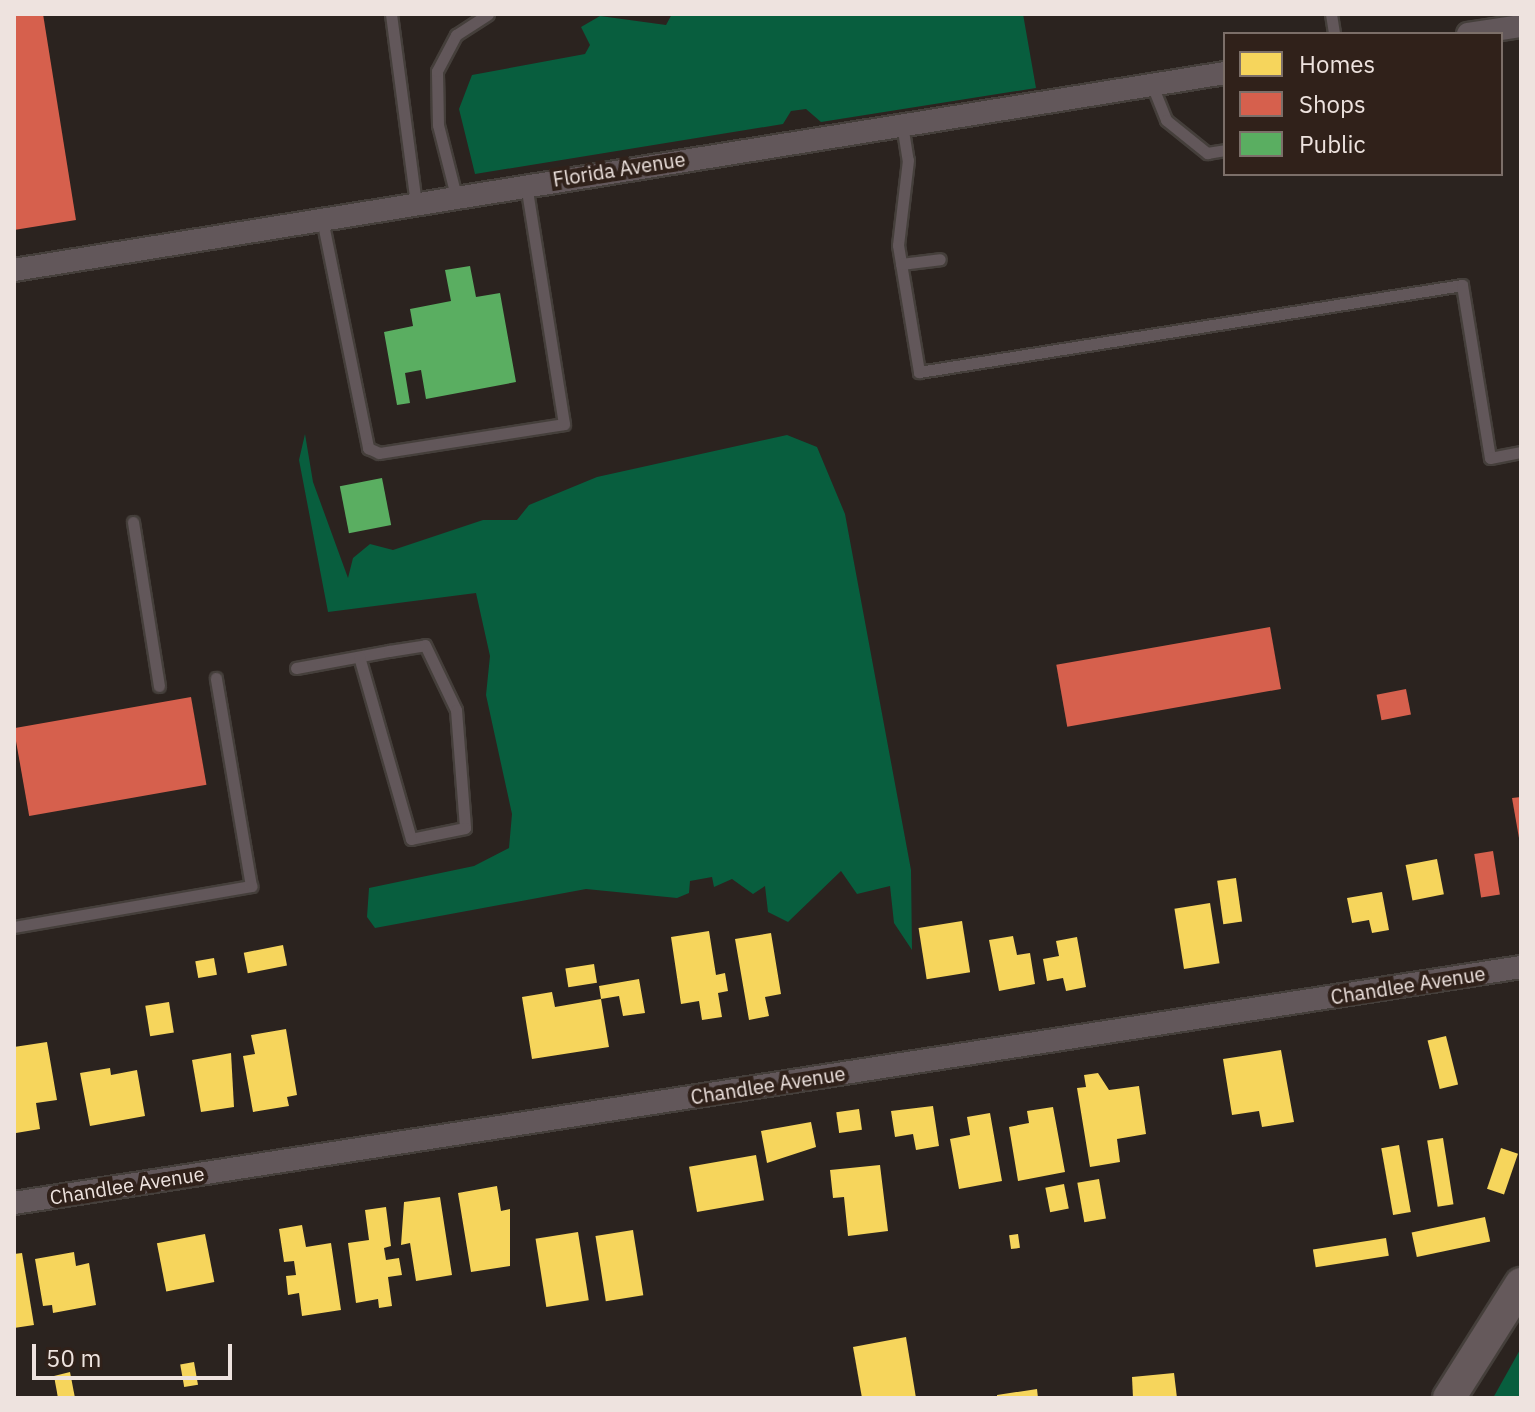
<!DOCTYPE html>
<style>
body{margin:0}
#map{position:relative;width:1535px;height:1412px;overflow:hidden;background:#2b231f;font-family:"IBM Plex Sans",sans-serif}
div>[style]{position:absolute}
.forest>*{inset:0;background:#085e3e}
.homes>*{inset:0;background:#f6d55c;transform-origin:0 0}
.shops>*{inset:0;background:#d6604d;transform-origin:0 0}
.public>*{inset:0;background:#5aae61;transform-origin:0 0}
.roads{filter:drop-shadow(2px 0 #453f3b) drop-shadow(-2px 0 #453f3b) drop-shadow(0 2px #453f3b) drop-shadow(0 -2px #453f3b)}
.lane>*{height:11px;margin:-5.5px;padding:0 5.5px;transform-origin:5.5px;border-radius:5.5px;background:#62575a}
.street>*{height:22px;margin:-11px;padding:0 11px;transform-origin:11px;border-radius:11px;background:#62575a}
.secondary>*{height:32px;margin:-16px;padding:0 16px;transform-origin:16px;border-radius:16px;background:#65595b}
span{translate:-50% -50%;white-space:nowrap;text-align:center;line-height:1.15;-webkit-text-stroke:8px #30211a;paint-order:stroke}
.street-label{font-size:20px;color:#eee3df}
.frame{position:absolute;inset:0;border:16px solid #eee3df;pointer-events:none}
.legend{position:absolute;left:1223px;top:32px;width:280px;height:144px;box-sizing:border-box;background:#30211a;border:2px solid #7c6f69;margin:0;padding:10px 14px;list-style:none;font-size:24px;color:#eee3df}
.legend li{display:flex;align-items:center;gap:16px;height:40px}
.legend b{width:40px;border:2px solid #7c6f69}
.scale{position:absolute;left:32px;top:1344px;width:200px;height:36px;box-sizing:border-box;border:4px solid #eee3df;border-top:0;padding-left:10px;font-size:24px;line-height:28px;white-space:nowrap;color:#eee3df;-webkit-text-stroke:6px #30211a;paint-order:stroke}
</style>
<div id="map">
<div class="forest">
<div style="clip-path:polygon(672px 14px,1023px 14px,1036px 88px,821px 122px,806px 109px,791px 111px,783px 124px,475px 174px,459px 109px,472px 75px,585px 54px,590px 45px,581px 27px,600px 16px,666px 25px)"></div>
<div style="clip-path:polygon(305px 434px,313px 482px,348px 578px,353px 558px,370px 544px,393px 550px,483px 520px,517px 520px,529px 505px,597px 477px,787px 435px,817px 447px,845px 514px,911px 870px,912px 950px,894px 923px,890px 886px,857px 894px,841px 871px,788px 922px,768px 912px,765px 886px,753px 894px,732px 879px,714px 887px,712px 877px,690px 881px,689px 893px,677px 898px,586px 889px,375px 928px,367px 917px,369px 888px,474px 866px,509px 848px,512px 814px,486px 695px,490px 656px,476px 593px,328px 612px,299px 460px)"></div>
<div style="clip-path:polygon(1521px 1348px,1521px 1398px,1493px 1398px)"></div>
</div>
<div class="homes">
<div style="left:1437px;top:859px;width:36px;height:32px;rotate:79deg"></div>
<div style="left:1236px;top:878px;width:44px;height:19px;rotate:82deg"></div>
<div style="clip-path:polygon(1382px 892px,1389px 930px,1372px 933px,1369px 920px,1352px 923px,1347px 898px)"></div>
<div style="left:1210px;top:903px;width:61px;height:36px;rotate:81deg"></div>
<div style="left:962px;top:921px;width:52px;height:44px;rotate:81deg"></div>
<div style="clip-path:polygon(709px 931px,716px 975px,725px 973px,728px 991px,718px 993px,722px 1017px,702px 1020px,699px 1001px,681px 1004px,671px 937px)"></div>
<div style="clip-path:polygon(771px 933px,781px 994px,765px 997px,769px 1016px,749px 1020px,735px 939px)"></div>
<div style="clip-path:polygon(1013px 936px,1017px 955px,1030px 953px,1035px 984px,999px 991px,989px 940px)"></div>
<div style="clip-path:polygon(1077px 937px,1086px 987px,1066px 991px,1063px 978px,1047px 981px,1043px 959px,1059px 956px,1056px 941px)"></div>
<div style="left:283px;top:945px;width:21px;height:40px;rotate:79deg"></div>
<div style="left:214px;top:958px;width:17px;height:19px;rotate:80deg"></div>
<div style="left:594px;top:964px;width:19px;height:29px;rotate:81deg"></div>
<div style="clip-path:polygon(639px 979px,645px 1013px,623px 1016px,619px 996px,601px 999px,599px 986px)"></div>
<div style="clip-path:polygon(552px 992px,555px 1007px,601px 999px,609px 1047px,532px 1059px,522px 997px)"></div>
<div style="left:169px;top:1002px;width:31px;height:24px;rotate:81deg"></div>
<div style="clip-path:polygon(286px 1029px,297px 1095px,287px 1097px,289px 1106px,253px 1112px,243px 1056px,255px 1054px,251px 1035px)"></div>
<div style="left:1446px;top:1036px;width:50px;height:19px;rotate:76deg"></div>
<div style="clip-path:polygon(47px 1042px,57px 1100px,36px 1103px,40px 1129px,16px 1133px,14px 1047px)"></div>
<div style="clip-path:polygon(1281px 1050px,1294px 1122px,1262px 1127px,1259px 1111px,1232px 1115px,1223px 1059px)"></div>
<div style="clip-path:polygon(231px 1053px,234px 1107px,201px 1112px,192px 1060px)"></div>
<div style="clip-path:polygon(110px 1068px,111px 1075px,137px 1070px,145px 1116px,90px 1126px,80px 1073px)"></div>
<div style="clip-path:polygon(1098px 1073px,1109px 1090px,1139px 1086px,1146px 1134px,1117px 1139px,1120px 1162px,1090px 1167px,1077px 1088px,1086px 1087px,1084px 1075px)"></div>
<div style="clip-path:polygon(933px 1106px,939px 1146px,916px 1150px,913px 1134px,895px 1137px,891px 1111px)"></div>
<div style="clip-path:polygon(1053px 1107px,1065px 1172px,1018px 1181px,1009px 1127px,1029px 1123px,1027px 1111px)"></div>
<div style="left:859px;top:1109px;width:21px;height:23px;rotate:82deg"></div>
<div style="clip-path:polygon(990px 1113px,1002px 1181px,959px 1189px,950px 1139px,970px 1135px,967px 1117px)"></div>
<div style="clip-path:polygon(811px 1122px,816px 1147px,767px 1163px,761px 1131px)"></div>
<div style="left:1443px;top:1138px;width:67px;height:16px;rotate:81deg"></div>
<div style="left:1399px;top:1145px;width:68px;height:18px;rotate:80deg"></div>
<div style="left:1501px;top:1148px;width:18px;height:43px;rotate:19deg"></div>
<div style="left:756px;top:1155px;width:46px;height:68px;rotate:80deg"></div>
<div style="clip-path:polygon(880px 1165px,888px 1231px,848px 1236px,844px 1197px,833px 1198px,830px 1170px)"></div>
<div style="left:1099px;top:1179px;width:40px;height:22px;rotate:80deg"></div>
<div style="left:1064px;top:1184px;width:25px;height:19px;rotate:79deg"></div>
<div style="clip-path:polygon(497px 1186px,501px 1211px,510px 1209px,510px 1266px,471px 1272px,458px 1193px)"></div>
<div style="clip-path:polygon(440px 1197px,452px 1275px,416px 1281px,410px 1243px,401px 1245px,404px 1202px)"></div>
<div style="clip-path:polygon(386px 1207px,391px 1246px,384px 1248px,386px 1260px,399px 1258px,402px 1275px,388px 1277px,392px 1306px,379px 1308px,378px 1299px,356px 1303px,348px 1243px,369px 1240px,365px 1210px)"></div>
<div style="left:1485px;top:1217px;width:25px;height:75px;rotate:78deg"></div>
<div style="clip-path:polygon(302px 1225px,306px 1247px,331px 1243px,341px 1310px,302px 1316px,299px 1293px,288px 1295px,286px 1276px,296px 1275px,294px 1261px,284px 1262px,279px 1229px)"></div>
<div style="left:633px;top:1230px;width:66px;height:38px;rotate:81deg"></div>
<div style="left:578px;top:1232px;width:69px;height:43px;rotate:81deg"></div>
<div style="left:205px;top:1234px;width:49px;height:49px;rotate:79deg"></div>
<div style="left:1018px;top:1234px;width:14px;height:9px;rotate:82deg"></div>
<div style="left:1386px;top:1238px;width:18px;height:74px;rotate:81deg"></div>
<div style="clip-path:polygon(74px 1252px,76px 1266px,89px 1263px,96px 1305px,53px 1313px,52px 1305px,43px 1306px,35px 1259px)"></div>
<div style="clip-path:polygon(22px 1253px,34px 1325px,14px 1328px,14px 1254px)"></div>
<div style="clip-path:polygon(906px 1337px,916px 1398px,862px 1398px,853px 1347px)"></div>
<div style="left:194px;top:1362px;width:23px;height:14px;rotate:80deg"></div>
<div style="clip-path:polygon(70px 1372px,75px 1398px,58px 1398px,54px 1376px)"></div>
<div style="clip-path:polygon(1174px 1373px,1177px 1398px,1133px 1398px,1132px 1377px)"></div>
<div style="clip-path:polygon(1037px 1389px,1038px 1398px,997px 1398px,997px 1395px)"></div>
</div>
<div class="shops">
<div style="clip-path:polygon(14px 14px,43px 14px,76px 220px,14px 230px)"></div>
<div style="left:1270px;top:627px;width:63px;height:217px;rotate:80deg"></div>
<div style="left:1406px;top:689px;width:26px;height:30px;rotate:79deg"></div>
<div style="left:191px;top:697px;width:89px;height:180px;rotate:80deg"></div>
<div style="clip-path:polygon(1521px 797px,1521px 838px,1519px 838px,1512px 798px)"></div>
<div style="left:1493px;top:851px;width:44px;height:19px;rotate:81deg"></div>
</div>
<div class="public">
<div style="clip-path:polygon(470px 266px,476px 297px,500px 293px,516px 382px,426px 399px,421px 370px,405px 373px,410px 403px,397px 405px,384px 332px,413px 326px,410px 309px,451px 301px,445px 270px)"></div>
<div style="left:382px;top:478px;width:48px;height:43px;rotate:79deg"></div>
</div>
<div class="roads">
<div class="lane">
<div style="left:391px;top:14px;width:191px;rotate:82.5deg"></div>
<div style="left:1331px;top:14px;width:20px;rotate:81deg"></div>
<div style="left:1152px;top:85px;width:38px;rotate:68deg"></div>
<div style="left:1166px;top:120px;width:53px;rotate:38.8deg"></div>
<div style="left:1207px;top:153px;width:18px;rotate:-9deg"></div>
<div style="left:902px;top:124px;width:36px;rotate:81deg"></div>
<div style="left:908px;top:160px;width:86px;rotate:96.7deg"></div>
<div style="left:898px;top:245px;width:129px;rotate:80.6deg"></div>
<div style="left:919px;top:372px;width:550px;rotate:-9.1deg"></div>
<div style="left:1462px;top:285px;width:175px;rotate:80.8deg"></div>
<div style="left:1490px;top:458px;width:32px;rotate:-11deg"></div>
<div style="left:456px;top:196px;width:73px;rotate:-104.2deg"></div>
<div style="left:438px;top:125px;width:54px;rotate:-91.1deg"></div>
<div style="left:437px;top:71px;width:41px;rotate:-62.2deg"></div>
<div style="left:456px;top:35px;width:38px;rotate:-33deg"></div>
<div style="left:322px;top:219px;width:234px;rotate:78.6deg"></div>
<div style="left:368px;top:448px;width:12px;rotate:24deg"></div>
<div style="left:379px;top:453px;width:187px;rotate:-8.9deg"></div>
<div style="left:564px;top:424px;width:242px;rotate:-99deg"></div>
<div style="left:901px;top:264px;width:39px;rotate:-7deg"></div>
<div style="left:133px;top:522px;width:166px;rotate:81deg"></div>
<div style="left:296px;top:668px;width:95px;rotate:-10.4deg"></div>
<div style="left:389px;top:651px;width:36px;rotate:-9deg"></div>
<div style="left:425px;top:645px;width:72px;rotate:64.5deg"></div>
<div style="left:456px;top:710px;width:118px;rotate:85.6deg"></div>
<div style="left:465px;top:828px;width:55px;rotate:168.5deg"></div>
<div style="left:411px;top:839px;width:189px;rotate:-105.9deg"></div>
<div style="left:14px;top:927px;width:241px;rotate:-9.8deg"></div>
<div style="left:251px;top:886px;width:211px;rotate:-99.6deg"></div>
</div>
<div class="street">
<div style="left:1468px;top:34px;width:54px;rotate:-8.6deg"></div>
<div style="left:14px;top:270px;width:1227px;rotate:-9.24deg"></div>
<div style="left:14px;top:1203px;width:1525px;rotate:-8.9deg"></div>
</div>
<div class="secondary">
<div style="left:1449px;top:1398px;width:135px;rotate:-57.7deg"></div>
</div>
</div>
<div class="street-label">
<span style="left:619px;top:169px;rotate:-9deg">Florida Avenue</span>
<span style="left:1408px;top:985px;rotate:-9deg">Chandlee Avenue</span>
<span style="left:768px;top:1085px;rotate:-9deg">Chandlee Avenue</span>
<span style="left:127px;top:1185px;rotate:-9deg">Chandlee Avenue</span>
</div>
<div class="frame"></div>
<ul class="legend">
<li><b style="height:22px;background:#f6d55c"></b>Homes</li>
<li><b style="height:22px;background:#d6604d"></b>Shops</li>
<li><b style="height:22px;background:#5aae61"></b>Public</li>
</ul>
<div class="scale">50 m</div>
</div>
